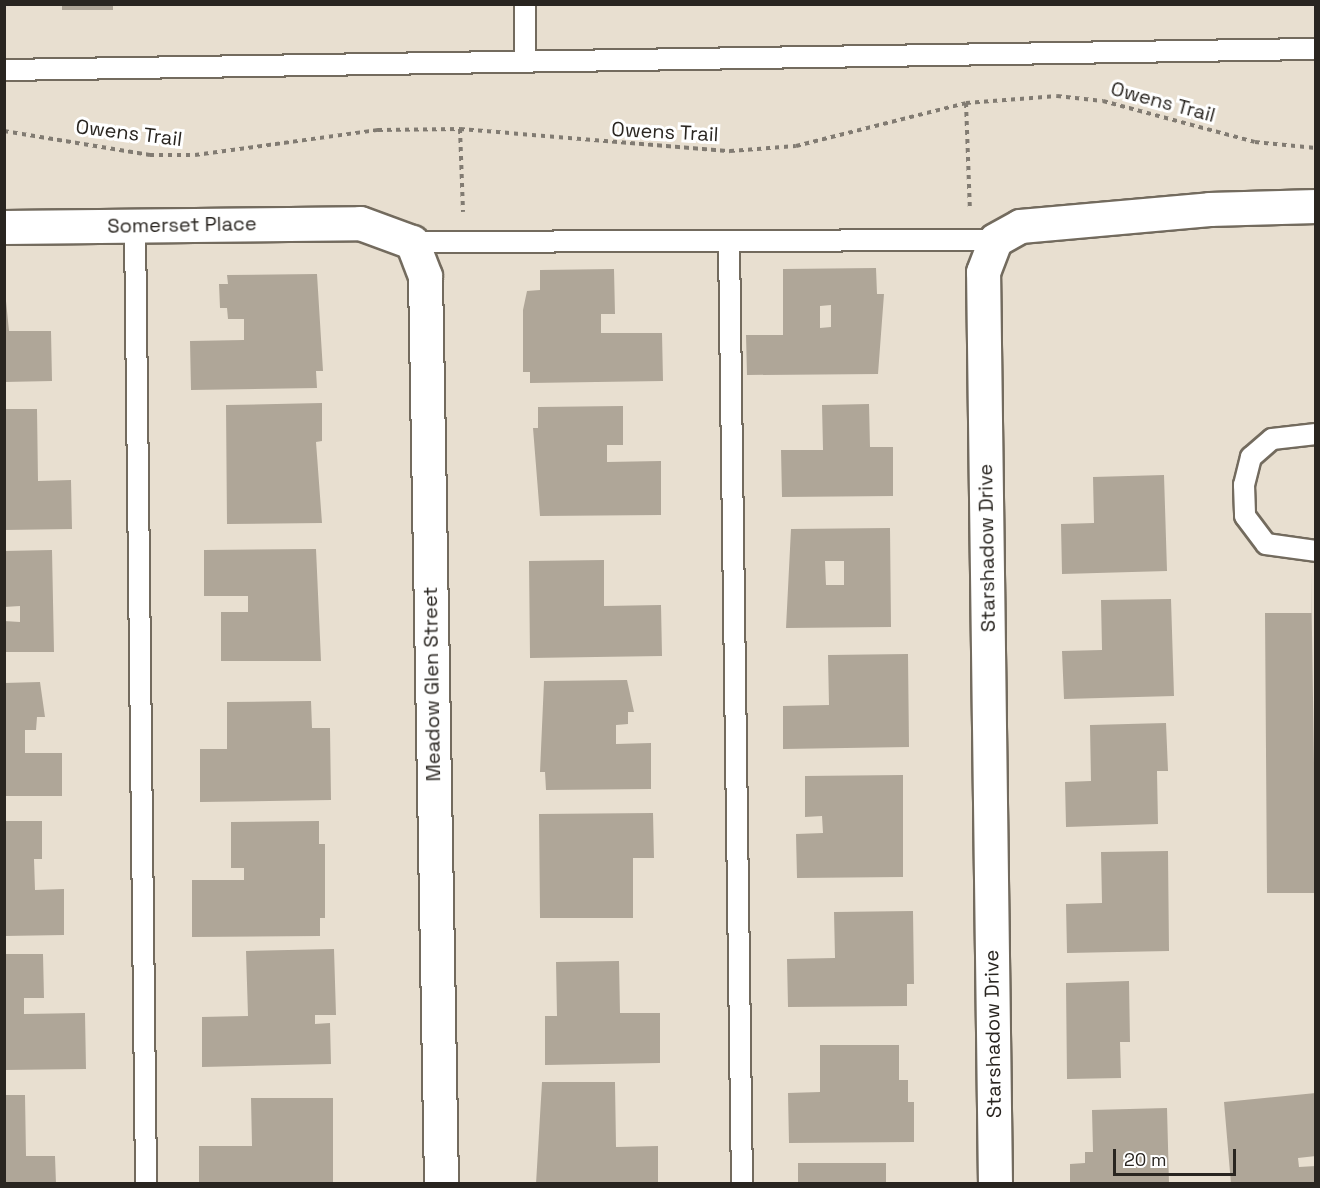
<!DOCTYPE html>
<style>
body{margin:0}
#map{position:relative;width:1320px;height:1188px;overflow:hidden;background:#e8dfd0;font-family:"Space Grotesk",sans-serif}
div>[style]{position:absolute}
.building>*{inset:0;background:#afa698;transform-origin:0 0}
.path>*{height:4px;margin-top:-2px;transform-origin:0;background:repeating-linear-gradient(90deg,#817b72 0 4.5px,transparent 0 9px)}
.roads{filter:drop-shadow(2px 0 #736b5e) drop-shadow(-2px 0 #736b5e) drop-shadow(0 2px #736b5e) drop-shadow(0 -2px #736b5e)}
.lane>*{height:20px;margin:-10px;padding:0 10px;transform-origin:10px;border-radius:10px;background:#fff}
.street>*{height:33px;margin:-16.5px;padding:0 16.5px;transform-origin:16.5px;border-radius:16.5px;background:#fff}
span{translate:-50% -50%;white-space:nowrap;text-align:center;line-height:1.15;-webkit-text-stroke:6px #fff;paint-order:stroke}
.street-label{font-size:20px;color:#292520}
.frame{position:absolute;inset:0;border:6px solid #292520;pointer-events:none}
.scale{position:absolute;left:1113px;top:1149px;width:123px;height:27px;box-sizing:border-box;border:3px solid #292520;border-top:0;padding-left:8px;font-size:18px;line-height:21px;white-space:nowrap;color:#292520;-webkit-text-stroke:4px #fff;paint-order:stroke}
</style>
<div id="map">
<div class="building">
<div style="left:62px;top:4px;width:51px;height:6px"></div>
<div style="clip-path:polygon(evenodd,876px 268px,877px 294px,884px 294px,878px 374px,747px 375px,746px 335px,783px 335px,783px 269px,876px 268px,831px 305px,831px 327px,820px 328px,820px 306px,831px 305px)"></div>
<div style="clip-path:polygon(614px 269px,615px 314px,601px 314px,601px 333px,662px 333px,663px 381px,530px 383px,530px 372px,523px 372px,523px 310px,527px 291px,540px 290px,540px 270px)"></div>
<div style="clip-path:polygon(317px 274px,323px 371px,316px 371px,317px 388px,191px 390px,190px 341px,244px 340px,244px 319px,228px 319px,227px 308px,220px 308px,219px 284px,228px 284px,227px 275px)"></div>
<div style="clip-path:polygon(4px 281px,9px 331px,51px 331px,52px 381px,4px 382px)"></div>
<div style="clip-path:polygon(322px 403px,322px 441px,316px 442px,322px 523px,227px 524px,226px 405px)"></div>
<div style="clip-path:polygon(869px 404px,870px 447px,893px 447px,893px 496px,782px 497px,781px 450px,823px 450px,822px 405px)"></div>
<div style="clip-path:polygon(623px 406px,623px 445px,607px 445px,607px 462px,661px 461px,661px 515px,540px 516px,533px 428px,538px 428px,538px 407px)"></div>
<div style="clip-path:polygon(4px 409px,37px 409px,38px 481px,71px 480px,72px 529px,4px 530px)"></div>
<div style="clip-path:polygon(1164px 475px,1167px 571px,1062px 574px,1061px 524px,1094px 523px,1093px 477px)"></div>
<div style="clip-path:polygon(evenodd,890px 528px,891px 627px,786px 628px,791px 529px,890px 528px,825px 561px,844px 561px,844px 585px,826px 585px,825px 561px)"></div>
<div style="clip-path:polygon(316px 549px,321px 661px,221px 661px,221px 612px,248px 612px,248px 596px,204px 596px,204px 550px)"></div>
<div style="clip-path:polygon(52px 550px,54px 652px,4px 652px,4px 621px,20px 622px,20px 606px,4px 607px,4px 551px)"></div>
<div style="clip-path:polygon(604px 560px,604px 606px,661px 605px,662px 656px,530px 658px,529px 561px)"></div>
<div style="clip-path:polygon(1311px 568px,1316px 893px,1267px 893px,1265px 613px,1312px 613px)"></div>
<div style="clip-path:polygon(1171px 599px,1174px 696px,1064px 699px,1062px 651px,1102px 650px,1101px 600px)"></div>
<div style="clip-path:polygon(908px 654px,909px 747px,783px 749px,783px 706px,829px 705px,828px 655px)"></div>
<div style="clip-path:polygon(627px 680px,634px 712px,628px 712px,628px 724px,616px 725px,616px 744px,651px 743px,651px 789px,546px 790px,545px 772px,540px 772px,544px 681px)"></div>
<div style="clip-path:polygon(40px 682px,45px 717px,37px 717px,36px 730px,25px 730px,25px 753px,62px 753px,62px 796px,4px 796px,4px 683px)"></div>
<div style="clip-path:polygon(311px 701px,312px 728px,330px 728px,331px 800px,200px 802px,200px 749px,227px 749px,227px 702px)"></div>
<div style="clip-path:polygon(1166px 723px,1168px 771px,1157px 771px,1158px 824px,1066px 827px,1065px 782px,1091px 781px,1090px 725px)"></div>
<div style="clip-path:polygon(903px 775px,903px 877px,797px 878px,796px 834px,823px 833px,822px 816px,805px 817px,805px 776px)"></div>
<div style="clip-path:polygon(653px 813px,654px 858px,633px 858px,633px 918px,540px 918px,539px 814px)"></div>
<div style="clip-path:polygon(4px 821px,42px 821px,42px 859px,34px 859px,35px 890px,64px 889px,64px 935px,4px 936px)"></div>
<div style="clip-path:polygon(319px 821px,319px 844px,325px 844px,325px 918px,320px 918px,320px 936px,192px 937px,192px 880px,244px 880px,244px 868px,231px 868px,231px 822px)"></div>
<div style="clip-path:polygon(1168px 851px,1169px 951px,1067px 953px,1066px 904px,1102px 903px,1101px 852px)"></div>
<div style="clip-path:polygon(913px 911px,914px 984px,907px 984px,907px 1006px,788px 1007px,787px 959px,835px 958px,834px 912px)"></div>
<div style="clip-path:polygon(334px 949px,336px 1015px,315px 1015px,315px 1024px,330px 1023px,331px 1064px,202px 1067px,202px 1017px,248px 1016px,246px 951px)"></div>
<div style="clip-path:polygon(4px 954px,43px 954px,44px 998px,24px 998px,24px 1014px,85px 1013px,86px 1069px,4px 1070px)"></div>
<div style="clip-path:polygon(619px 961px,620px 1013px,660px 1013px,660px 1063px,545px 1065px,545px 1016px,557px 1016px,556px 962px)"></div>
<div style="clip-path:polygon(1129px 981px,1130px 1042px,1120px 1042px,1121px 1078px,1067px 1079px,1066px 983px)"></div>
<div style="clip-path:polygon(820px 1045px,899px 1045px,899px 1080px,908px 1080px,908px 1102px,914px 1102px,914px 1142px,789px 1143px,788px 1093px,820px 1092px)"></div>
<div style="clip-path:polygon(542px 1082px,615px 1082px,616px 1147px,658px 1146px,658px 1184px,536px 1184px)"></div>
<div style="clip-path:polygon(1316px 1093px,1316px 1156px,1298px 1158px,1299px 1167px,1316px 1166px,1316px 1184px,1231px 1184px,1224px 1102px)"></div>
<div style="clip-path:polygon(4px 1095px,25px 1095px,26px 1156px,55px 1156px,56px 1184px,4px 1184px)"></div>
<div style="clip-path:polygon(251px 1098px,333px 1098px,333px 1184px,199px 1184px,199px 1146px,252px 1146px)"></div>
<div style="clip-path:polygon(1167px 1108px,1169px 1184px,1070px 1184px,1070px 1164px,1085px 1163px,1085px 1152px,1093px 1152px,1092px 1110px)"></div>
<div style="left:886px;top:1163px;width:21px;height:88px;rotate:90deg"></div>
</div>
<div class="path">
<div style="left:966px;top:103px;width:108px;rotate:87.9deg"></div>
<div style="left:460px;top:129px;width:83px;rotate:87.9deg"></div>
<div style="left:4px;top:131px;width:148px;rotate:9.3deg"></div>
<div style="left:150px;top:155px;width:45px"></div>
<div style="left:195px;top:155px;width:185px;rotate:-7.8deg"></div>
<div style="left:378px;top:130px;width:82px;rotate:-0.7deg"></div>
<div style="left:460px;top:129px;width:271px;rotate:4.7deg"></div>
<div style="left:730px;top:151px;width:66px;rotate:-4.3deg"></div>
<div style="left:796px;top:146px;width:175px;rotate:-14.2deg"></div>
<div style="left:966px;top:103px;width:91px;rotate:-4.4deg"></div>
<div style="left:1057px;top:96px;width:46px;rotate:6.2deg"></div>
<div style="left:1103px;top:101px;width:157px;rotate:15.1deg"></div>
<div style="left:1255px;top:142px;width:61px;rotate:5.6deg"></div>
</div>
<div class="roads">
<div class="lane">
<div style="left:525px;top:58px;width:54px;rotate:-90deg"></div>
<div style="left:4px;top:70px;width:1312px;rotate:-0.92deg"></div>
<div style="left:135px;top:226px;width:958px;rotate:89.34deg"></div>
<div style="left:412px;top:242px;width:583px;rotate:-0.2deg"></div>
<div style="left:729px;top:243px;width:941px;rotate:89.21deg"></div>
<div style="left:1316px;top:434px;width:44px;rotate:173.5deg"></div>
<div style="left:1272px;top:439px;width:28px;rotate:139deg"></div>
<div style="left:1251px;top:457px;width:29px;rotate:104deg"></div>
<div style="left:1244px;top:485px;width:31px;rotate:88deg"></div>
<div style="left:1245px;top:516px;width:35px;rotate:53deg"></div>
<div style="left:1266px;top:544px;width:50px;rotate:8deg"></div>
</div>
<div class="street">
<div style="left:4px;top:227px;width:356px;rotate:-0.6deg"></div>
<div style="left:360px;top:223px;width:55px;rotate:20.1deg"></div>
<div style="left:412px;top:242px;width:36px;rotate:69deg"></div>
<div style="left:425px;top:276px;width:908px;rotate:88.99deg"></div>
<div style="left:995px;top:1184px;width:912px;rotate:-90.75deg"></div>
<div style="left:983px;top:272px;width:34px;rotate:-69deg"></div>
<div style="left:995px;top:240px;width:29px;rotate:-29deg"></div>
<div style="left:1020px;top:226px;width:190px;rotate:-5.1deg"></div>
<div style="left:1209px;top:209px;width:107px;rotate:-1.6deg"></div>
</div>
</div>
<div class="street-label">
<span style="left:1163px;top:102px;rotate:15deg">Owens Trail</span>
<span style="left:665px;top:132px;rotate:3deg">Owens Trail</span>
<span style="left:129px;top:133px;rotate:7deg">Owens Trail</span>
<span style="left:182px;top:225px;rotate:-1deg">Somerset Place</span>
<span style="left:987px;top:548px;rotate:-91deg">Starshadow Drive</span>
<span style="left:432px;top:684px;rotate:-91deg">Meadow Glen Street</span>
<span style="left:993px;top:1034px;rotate:-91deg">Starshadow Drive</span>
</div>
<div class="frame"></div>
<div class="scale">20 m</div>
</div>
